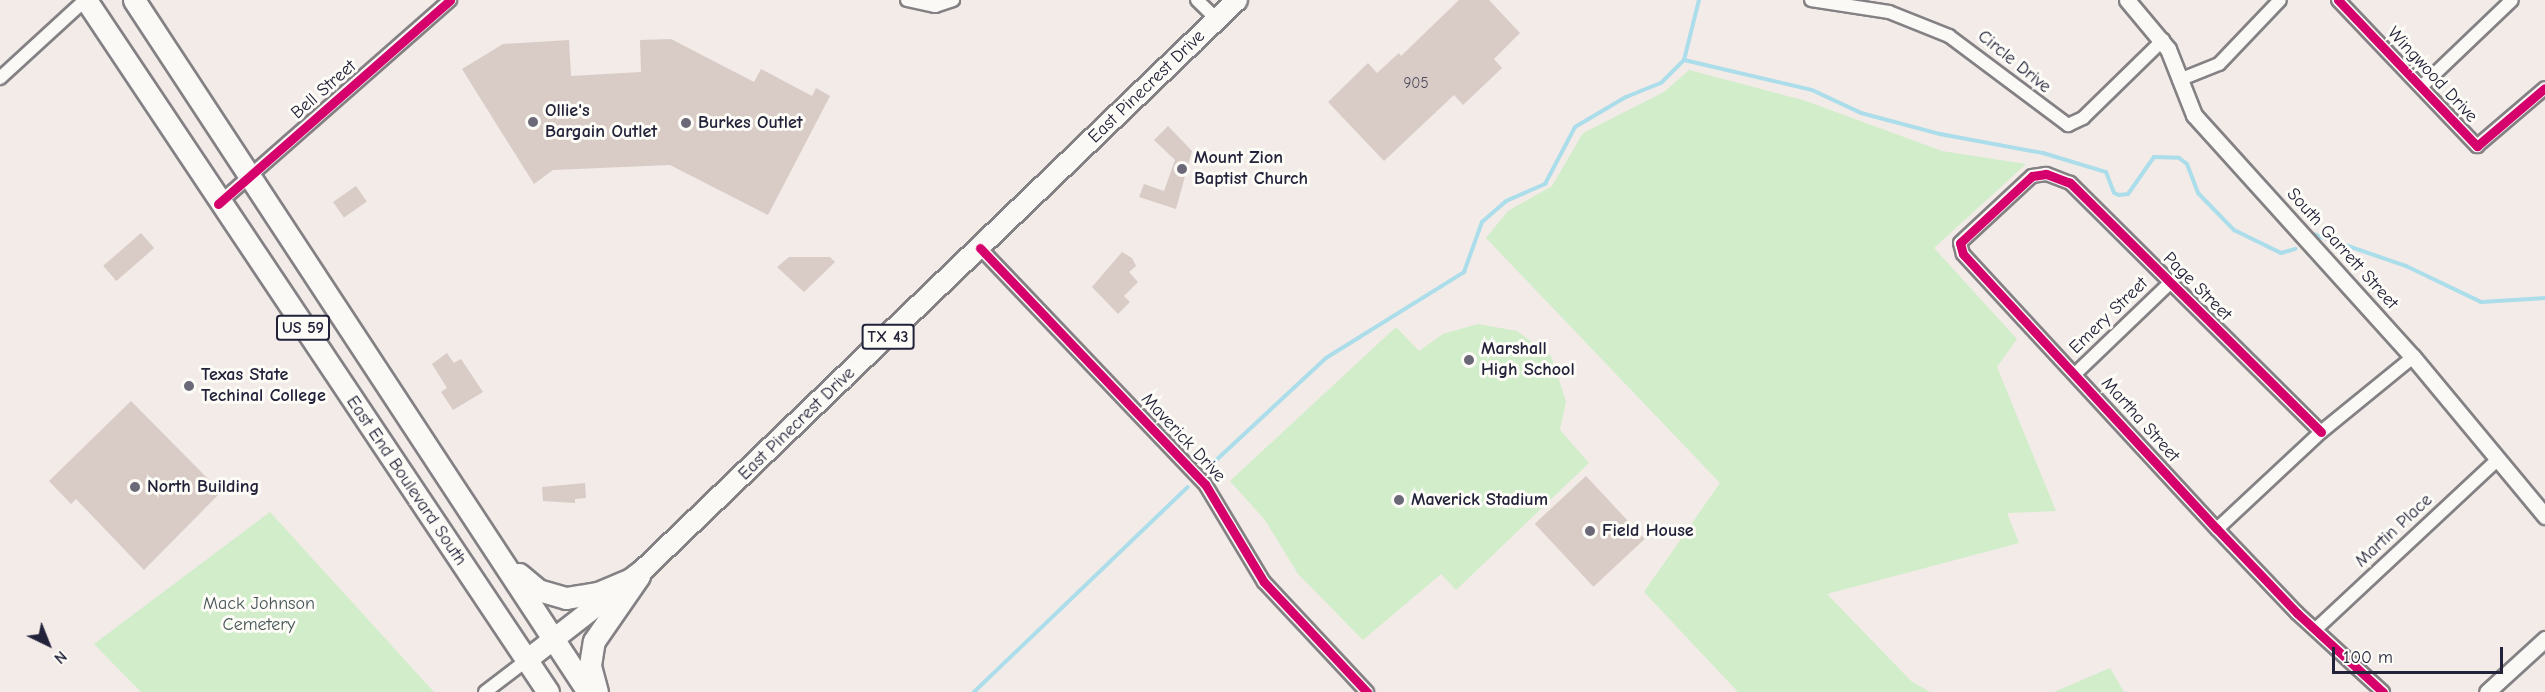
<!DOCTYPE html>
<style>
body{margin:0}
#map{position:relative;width:2545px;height:692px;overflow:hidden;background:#f2ebe7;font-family:"Comic Neue",sans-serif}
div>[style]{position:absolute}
.green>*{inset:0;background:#d1edca}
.stream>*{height:4px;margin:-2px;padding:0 2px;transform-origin:2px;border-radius:2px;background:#abddea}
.building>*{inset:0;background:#d9cbc6;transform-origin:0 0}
.roads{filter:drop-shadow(2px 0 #848184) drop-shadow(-2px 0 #848184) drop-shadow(0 2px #848184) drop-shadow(0 -2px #848184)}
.minor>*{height:12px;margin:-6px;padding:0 6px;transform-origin:6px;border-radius:6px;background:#faf9f6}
.tertiary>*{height:15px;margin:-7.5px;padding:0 7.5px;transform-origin:7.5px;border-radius:7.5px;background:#faf9f6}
.primary>*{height:20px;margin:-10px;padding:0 10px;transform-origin:10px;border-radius:10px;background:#faf9f6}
.trunk>*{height:21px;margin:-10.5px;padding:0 10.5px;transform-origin:10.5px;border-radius:10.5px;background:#faf9f6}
.cycleway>*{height:9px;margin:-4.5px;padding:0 4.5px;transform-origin:4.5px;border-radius:4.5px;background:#d6006c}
.dots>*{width:16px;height:16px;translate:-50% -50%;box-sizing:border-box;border:3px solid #fdfcf7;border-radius:50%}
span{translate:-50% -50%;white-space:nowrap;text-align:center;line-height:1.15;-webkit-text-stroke:6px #fdfcf7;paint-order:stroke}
.number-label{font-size:15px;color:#504c5e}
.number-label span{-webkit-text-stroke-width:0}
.shield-label span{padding:2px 4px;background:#fdfcf7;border:2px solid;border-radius:4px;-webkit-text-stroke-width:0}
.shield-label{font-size:16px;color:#22223b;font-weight:700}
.street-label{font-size:18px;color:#22223b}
.poi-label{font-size:18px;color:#22223b;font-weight:700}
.left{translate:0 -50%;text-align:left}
.park-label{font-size:18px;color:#475559}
.north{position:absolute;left:18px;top:614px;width:60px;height:60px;-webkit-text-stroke:4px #fdfcf7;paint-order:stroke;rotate:137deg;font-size:16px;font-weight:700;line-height:24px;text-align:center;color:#22223b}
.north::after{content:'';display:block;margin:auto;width:21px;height:27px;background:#22223b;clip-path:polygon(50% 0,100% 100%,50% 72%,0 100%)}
.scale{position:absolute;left:2332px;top:647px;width:171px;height:27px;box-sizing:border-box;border:3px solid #22223b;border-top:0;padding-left:8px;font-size:18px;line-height:21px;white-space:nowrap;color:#22223b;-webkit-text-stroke:4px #fdfcf7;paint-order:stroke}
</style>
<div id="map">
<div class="green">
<div style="clip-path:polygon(1689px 70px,1806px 101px,1942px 151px,2026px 164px,1934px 248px,2017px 339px,1997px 367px,2056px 511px,2007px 513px,2019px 543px,1827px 594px,1911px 681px,1930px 692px,1738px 692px,1644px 592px,1720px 483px,1486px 238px,1508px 211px,1552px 186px,1583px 133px,1664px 92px)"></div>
<div style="clip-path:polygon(1478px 324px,1517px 331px,1551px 356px,1566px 401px,1560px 430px,1589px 463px,1456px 590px,1441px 574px,1363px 640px,1298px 574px,1265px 520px,1230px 481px,1396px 327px,1419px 351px,1443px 334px)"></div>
<div style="clip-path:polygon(270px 512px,434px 692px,141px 692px,94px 644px)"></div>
<div style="clip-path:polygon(2110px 668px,2124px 692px,2054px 692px)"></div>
</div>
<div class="stream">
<div style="left:1684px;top:60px;width:62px;rotate:-76deg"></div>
<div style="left:2313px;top:234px;width:98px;rotate:19deg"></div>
<div style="left:2406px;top:266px;width:83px;rotate:25.6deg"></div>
<div style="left:2481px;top:302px;width:64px;rotate:-3.6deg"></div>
<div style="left:1212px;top:464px;width:156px;rotate:-42.9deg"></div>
<div style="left:1326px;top:358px;width:163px;rotate:-31.9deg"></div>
<div style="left:1464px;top:272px;width:53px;rotate:-70.2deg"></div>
<div style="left:1482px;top:222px;width:32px;rotate:-41deg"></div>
<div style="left:1506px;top:201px;width:43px;rotate:-23.6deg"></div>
<div style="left:1545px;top:184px;width:64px;rotate:-62.2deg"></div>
<div style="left:1575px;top:127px;width:59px;rotate:-30.5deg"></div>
<div style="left:1626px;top:97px;width:38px;rotate:-22deg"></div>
<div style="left:1661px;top:83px;width:33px;rotate:-45deg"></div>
<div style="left:1684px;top:60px;width:131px;rotate:13.2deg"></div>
<div style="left:1812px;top:90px;width:54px;rotate:25.1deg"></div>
<div style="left:1861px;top:113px;width:82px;rotate:14.9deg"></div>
<div style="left:1940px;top:134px;width:105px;rotate:10.5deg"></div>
<div style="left:2043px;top:153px;width:66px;rotate:16.8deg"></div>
<div style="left:2106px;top:172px;width:22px;rotate:69deg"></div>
<div style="left:2114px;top:193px;width:5px;rotate:22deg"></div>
<div style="left:2119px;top:195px;width:9px;rotate:-6deg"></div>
<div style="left:2128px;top:194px;width:45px;rotate:-54.9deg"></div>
<div style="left:2154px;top:157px;width:25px;rotate:2deg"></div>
<div style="left:2179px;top:158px;width:10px;rotate:37deg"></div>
<div style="left:2187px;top:164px;width:31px;rotate:69deg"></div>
<div style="left:2198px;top:193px;width:52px;rotate:45.8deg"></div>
<div style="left:2234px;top:230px;width:52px;rotate:26.1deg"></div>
<div style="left:2281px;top:253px;width:15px;rotate:-16deg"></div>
<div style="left:974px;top:692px;width:296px;rotate:-43.8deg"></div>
</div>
<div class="building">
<div style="clip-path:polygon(1459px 0,1489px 0,1520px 33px,1494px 59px,1502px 68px,1463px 105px,1454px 95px,1384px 161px,1328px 102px,1368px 63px,1377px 73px,1399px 53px,1401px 56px)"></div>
<div style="clip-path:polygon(671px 39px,754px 82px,761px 69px,812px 96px,816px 88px,830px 96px,768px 215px,670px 165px,553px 170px,534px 184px,462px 69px,503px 44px,569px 40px,571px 76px,641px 72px,640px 40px)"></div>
<div style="clip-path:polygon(1168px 126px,1192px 151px,1176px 209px,1139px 197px,1144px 184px,1164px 191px,1175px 160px,1154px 140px)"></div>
<div style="left:356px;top:186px;width:19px;height:28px;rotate:55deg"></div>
<div style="left:141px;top:233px;width:20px;height:50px;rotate:49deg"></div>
<div style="clip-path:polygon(1122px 252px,1132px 258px,1136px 266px,1129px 272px,1138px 282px,1124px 296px,1130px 302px,1118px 314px,1092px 287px)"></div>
<div style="clip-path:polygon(789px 257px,830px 257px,835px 262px,804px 292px,777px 267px)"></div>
<div style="clip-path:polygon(447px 353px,454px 363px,461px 359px,483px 392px,453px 410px,441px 392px,447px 388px,432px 364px)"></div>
<div style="clip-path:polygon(131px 401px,221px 492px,144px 570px,76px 499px,71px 504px,49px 481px)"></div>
<div style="left:1586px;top:476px;width:86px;height:70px;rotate:47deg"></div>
<div style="clip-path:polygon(585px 483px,586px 498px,575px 499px,575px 503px,543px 501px,542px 487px)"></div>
</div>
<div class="roads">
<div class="minor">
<div style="left:907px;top:0;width:29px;rotate:12deg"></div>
<div style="left:935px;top:6px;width:19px;rotate:-18deg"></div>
<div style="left:1197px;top:0;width:28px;rotate:44deg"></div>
<div style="left:1811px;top:0;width:79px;rotate:8.7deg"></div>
<div style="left:1889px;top:12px;width:65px;rotate:21.8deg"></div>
<div style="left:1949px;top:36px;width:149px;rotate:36.8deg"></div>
<div style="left:2068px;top:125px;width:17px;rotate:-25deg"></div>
<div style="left:2083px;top:118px;width:112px;rotate:-44.3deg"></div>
<div style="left:2338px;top:0;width:202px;rotate:46.4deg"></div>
<div style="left:2477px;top:146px;width:89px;rotate:-40.5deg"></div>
<div style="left:0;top:78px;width:115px;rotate:-42.5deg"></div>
<div style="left:2179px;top:80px;width:43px;rotate:-21.8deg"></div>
<div style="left:2219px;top:64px;width:88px;rotate:-46.4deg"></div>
<div style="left:2422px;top:86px;width:124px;rotate:-43.7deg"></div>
<div style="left:218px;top:204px;width:309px;rotate:-41.3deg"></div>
<div style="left:980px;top:248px;width:326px;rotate:46.4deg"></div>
<div style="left:1205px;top:484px;width:114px;rotate:59deg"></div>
<div style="left:1264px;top:582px;width:151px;rotate:46.9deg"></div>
<div style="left:2075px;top:374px;width:130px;rotate:-43.8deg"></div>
<div style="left:2321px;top:432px;width:354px;rotate:-135.2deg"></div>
<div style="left:2070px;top:183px;width:26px;rotate:-159deg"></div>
<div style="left:2046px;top:174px;width:14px;rotate:172deg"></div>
<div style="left:2032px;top:176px;width:98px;rotate:137.1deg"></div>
<div style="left:1960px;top:243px;width:11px;rotate:75deg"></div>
<div style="left:1963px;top:254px;width:374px;rotate:47.3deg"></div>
<div style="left:2217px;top:529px;width:116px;rotate:46.4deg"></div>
<div style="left:2297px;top:613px;width:117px;rotate:42.6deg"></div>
<div style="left:2217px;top:529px;width:142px;rotate:-43deg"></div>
<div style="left:2321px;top:432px;width:119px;rotate:-39.2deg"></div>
<div style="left:2317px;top:628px;width:245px;rotate:-43deg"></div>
<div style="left:485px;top:692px;width:53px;rotate:-37.3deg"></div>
</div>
<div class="tertiary">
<div style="left:2127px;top:0;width:64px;rotate:50.1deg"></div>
<div style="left:2168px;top:49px;width:71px;rotate:68.5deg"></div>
<div style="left:2194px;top:115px;width:326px;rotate:47.9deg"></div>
<div style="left:2413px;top:357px;width:207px;rotate:50.3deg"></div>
<div style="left:2487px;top:692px;width:79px;rotate:-42.4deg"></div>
</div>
<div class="primary">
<div style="left:527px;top:660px;width:148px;rotate:-37.9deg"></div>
<div style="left:644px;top:569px;width:822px;rotate:-43.82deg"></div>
</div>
<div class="trunk">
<div style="left:86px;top:0;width:832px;rotate:56.27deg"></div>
<div style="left:134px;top:0;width:828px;rotate:56.73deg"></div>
<div style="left:519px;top:574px;width:25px;rotate:40deg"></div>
<div style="left:538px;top:590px;width:29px;rotate:16deg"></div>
<div style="left:566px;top:598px;width:32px;rotate:-9deg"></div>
<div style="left:598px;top:593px;width:38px;rotate:-23deg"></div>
<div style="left:597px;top:692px;width:28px;rotate:-105deg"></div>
<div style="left:590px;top:665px;width:24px;rotate:-81deg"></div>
<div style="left:594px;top:641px;width:79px;rotate:-55.3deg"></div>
</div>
</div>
<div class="cycleway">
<div style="left:2338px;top:0;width:202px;rotate:46.4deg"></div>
<div style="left:2477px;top:146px;width:89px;rotate:-40.5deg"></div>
<div style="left:218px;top:204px;width:309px;rotate:-41.3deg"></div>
<div style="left:980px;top:248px;width:326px;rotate:46.4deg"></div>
<div style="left:1205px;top:484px;width:114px;rotate:59deg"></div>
<div style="left:1264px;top:582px;width:151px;rotate:46.9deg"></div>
<div style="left:2321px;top:432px;width:354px;rotate:-135.2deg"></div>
<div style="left:2070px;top:183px;width:26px;rotate:-159deg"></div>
<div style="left:2046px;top:174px;width:14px;rotate:172deg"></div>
<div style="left:2032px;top:176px;width:98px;rotate:137.1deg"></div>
<div style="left:1960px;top:243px;width:11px;rotate:75deg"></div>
<div style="left:1963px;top:254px;width:374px;rotate:47.3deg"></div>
<div style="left:2217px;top:529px;width:116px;rotate:46.4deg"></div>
<div style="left:2297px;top:613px;width:117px;rotate:42.6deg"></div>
</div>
<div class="dots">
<div style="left:533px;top:122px;background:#6b6877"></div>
<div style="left:686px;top:123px;background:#6b6877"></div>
<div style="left:1182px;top:169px;background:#6b6877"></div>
<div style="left:1469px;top:360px;background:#6b6877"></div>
<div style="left:189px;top:386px;background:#6b6877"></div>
<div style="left:135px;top:487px;background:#6b6877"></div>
<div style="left:1399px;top:500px;background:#6b6877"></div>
<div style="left:1590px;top:531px;background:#6b6877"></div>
</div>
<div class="number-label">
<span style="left:1416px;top:84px">905</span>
</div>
<div class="shield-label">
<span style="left:303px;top:328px">US 59</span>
<span style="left:888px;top:337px">TX 43</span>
</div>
<div class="street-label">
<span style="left:2014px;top:62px;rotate:39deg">Circle Drive</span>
<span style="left:2432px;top:75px;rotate:47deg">Wingwood Drive</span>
<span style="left:1147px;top:87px;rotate:-44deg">East Pinecrest Drive</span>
<span style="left:324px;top:90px;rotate:-41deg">Bell Street</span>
<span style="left:2342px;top:249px;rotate:48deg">South Garrett Street</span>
<span style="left:2197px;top:287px;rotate:45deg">Page Street</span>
<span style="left:2109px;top:316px;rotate:-44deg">Emery Street</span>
<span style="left:2140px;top:420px;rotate:48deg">Martha Street</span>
<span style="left:797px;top:424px;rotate:-44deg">East Pinecrest Drive</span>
<span style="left:1183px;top:438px;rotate:47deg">Maverick Drive</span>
<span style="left:406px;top:481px;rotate:56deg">East End Boulevard South</span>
<span style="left:2394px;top:531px;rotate:-43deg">Martin Place</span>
</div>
<div class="poi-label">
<span class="left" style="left:545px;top:122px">Ollie's<br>Bargain Outlet</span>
<span class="left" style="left:698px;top:123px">Burkes Outlet</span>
<span class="left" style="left:1194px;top:169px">Mount Zion<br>Baptist Church</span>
<span class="left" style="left:1481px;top:360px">Marshall<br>High School</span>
<span class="left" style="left:201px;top:386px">Texas State<br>Techinal College</span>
<span class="left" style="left:147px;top:487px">North Building</span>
<span class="left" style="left:1411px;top:500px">Maverick Stadium</span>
<span class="left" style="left:1602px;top:531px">Field House</span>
</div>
<div class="park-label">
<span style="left:259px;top:615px">Mack Johnson<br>Cemetery</span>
</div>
<div class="north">N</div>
<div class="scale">100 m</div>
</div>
